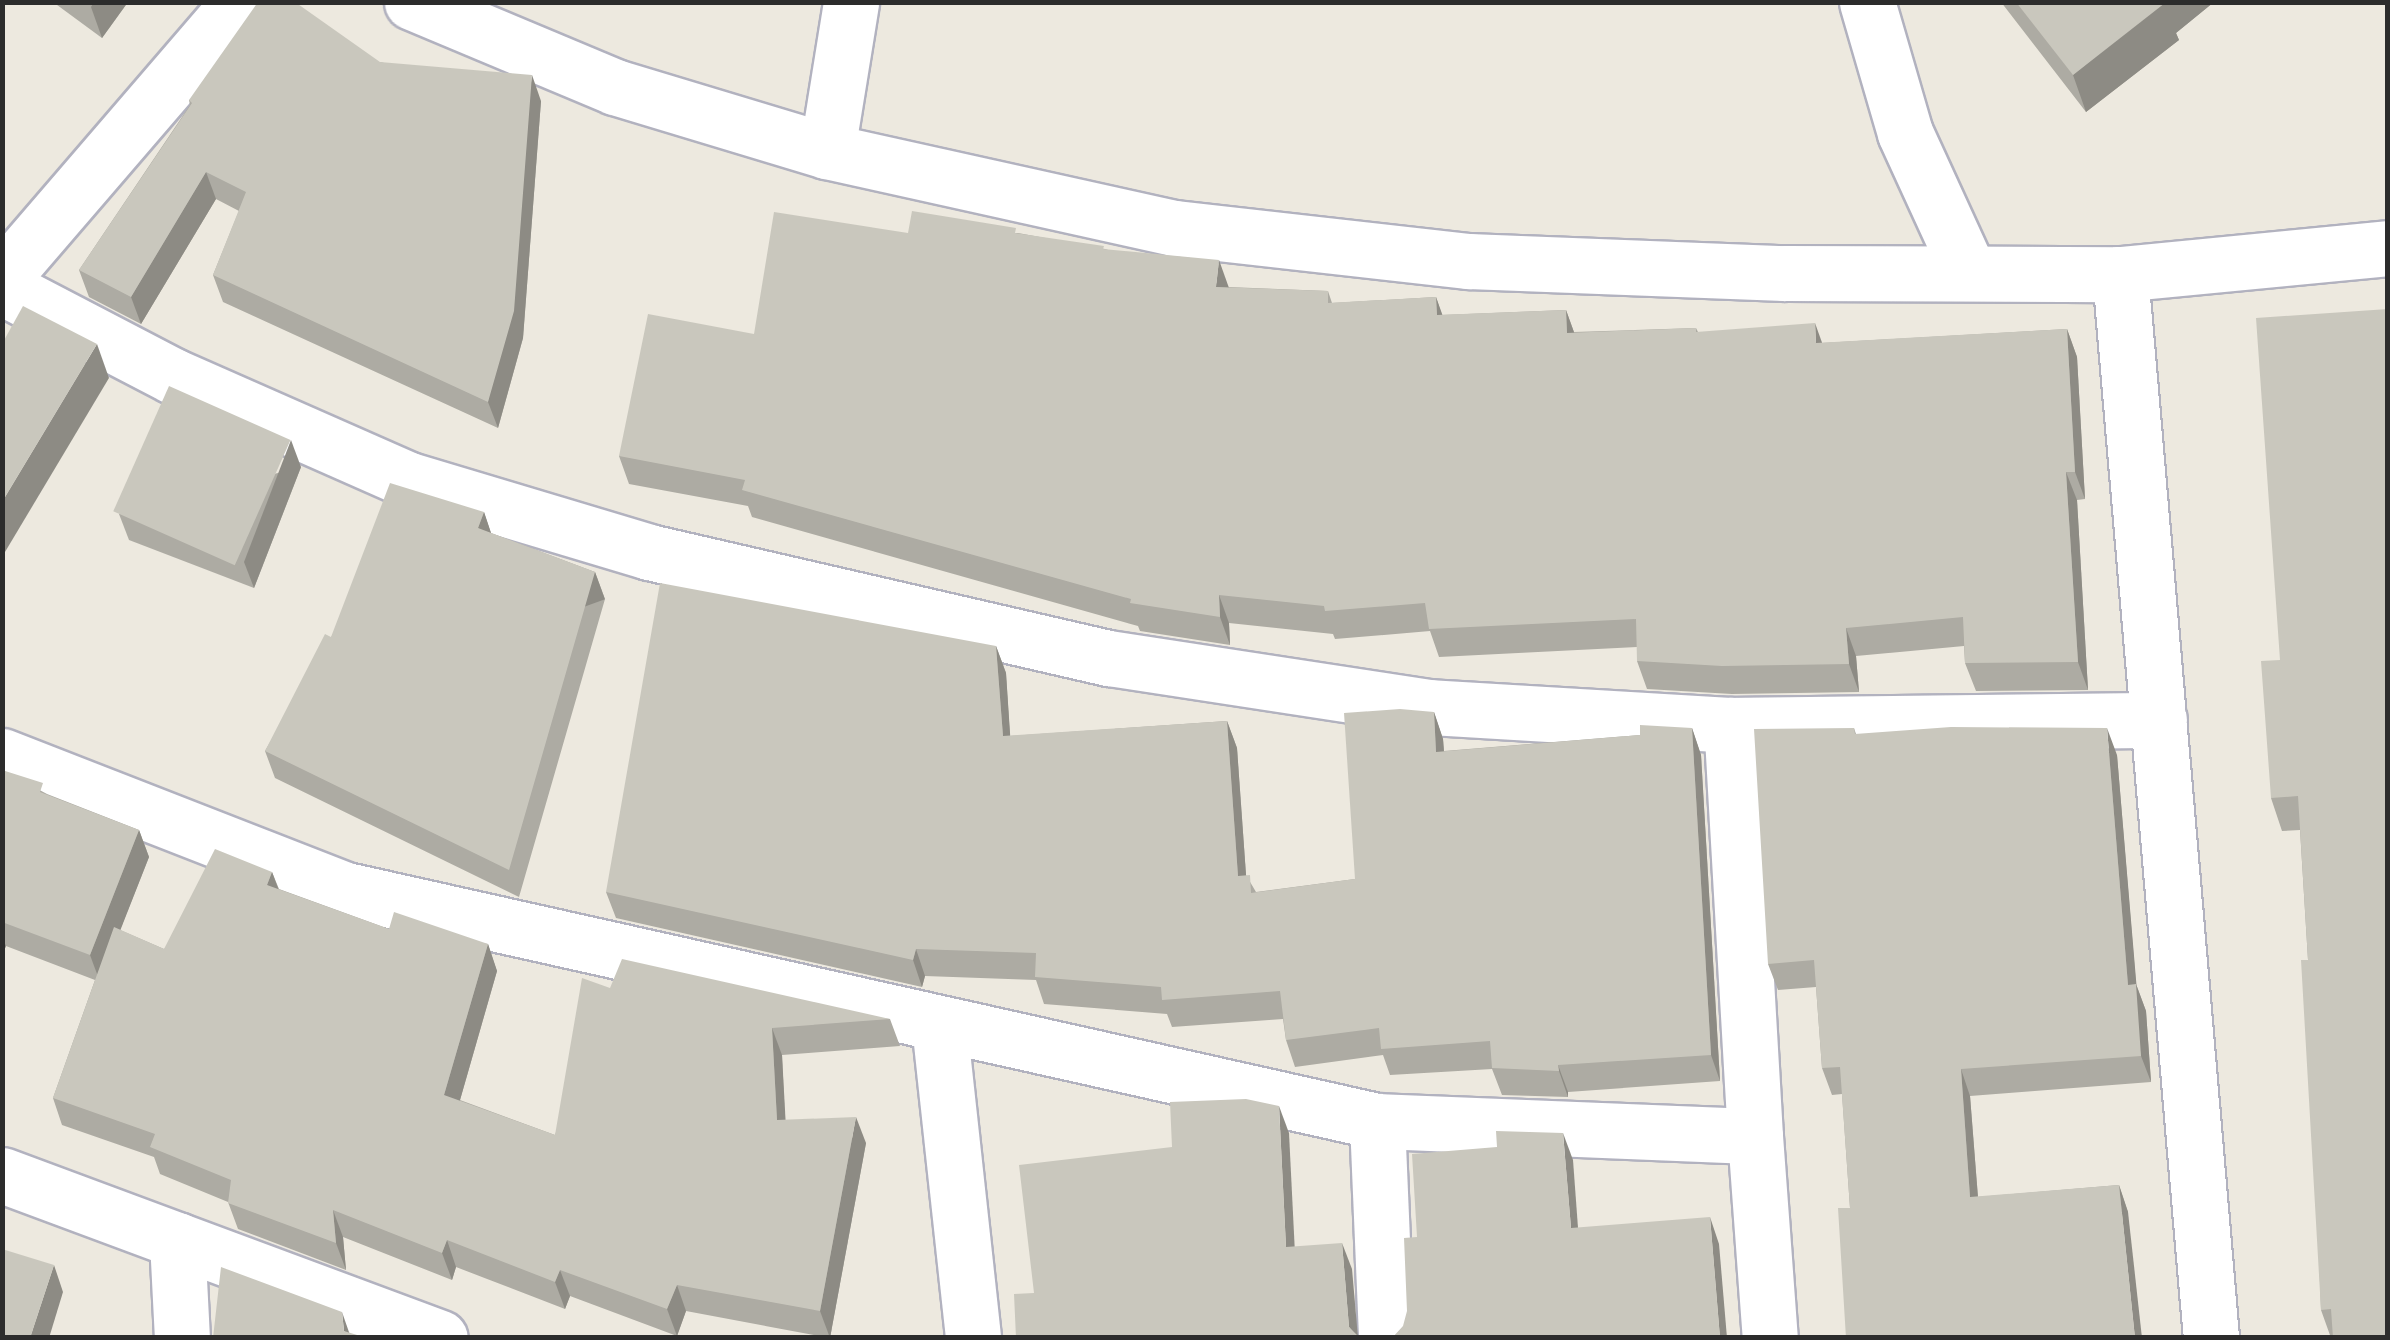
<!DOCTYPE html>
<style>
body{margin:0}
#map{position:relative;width:2390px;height:1340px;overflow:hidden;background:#ede9df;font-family:"Work Sans",sans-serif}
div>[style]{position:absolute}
.roads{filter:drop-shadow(2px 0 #b2b2bf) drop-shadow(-2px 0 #b2b2bf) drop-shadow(0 2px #b2b2bf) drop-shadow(0 -2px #b2b2bf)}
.minor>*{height:55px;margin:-27.5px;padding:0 27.5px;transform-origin:27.5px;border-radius:27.5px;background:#fff}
.wall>*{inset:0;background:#adaba3}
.shaded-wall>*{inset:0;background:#8d8b84;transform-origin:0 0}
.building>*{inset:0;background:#c9c7bd;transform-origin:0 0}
span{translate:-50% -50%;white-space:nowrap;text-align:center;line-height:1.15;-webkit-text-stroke:8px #fff;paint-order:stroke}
.frame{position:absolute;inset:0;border:5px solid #2c2c2c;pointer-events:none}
</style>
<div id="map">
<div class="roads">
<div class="minor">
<div style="left:412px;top:2px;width:220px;rotate:22.7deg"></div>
<div style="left:615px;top:87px;width:221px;rotate:16.8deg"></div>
<div style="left:827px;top:151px;width:355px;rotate:12.5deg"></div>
<div style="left:1174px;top:228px;width:296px;rotate:6.4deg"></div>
<div style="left:1468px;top:261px;width:316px;rotate:2.2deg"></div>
<div style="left:1784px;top:273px;width:336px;rotate:0.2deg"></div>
<div style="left:2120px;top:274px;width:269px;rotate:-5.5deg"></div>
<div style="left:1867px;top:2px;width:136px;rotate:73.8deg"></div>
<div style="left:1905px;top:133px;width:154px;rotate:65.4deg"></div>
<div style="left:827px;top:151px;width:151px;rotate:-80.8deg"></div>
<div style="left:2120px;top:274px;width:1068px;rotate:85.11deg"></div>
<div style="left:2px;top:278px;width:364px;rotate:-49.3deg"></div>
<div style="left:2px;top:287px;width:193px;rotate:27.5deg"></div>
<div style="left:173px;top:376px;width:255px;rotate:23.8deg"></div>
<div style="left:406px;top:479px;width:254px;rotate:16.7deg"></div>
<div style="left:649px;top:552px;width:472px;rotate:13deg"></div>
<div style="left:1109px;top:658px;width:324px;rotate:8.7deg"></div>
<div style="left:1429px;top:707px;width:303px;rotate:3.4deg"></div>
<div style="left:2px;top:756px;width:369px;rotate:21.3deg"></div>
<div style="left:346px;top:890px;width:1057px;rotate:12.63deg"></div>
<div style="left:1377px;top:1121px;width:217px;rotate:87.6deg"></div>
<div style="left:939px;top:1024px;width:316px;rotate:83.8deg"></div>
<div style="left:1377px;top:1121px;width:378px;rotate:2.3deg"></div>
<div style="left:1755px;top:1136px;width:412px;rotate:-93.3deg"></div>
<div style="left:1731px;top:725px;width:428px;rotate:-0.7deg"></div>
<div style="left:1755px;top:1136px;width:203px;rotate:85.8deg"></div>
<div style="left:2px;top:1175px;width:467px;rotate:20.4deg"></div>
<div style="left:177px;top:1240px;width:98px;rotate:87.1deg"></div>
</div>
</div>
<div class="wall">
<div style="clip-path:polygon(53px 2px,128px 2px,102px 38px)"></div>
<div style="clip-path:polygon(2001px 2px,2214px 2px,2176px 33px,2179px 40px,2086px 112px)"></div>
<div style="clip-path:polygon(380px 62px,541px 101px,523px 338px,498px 428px,223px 302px,213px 275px,239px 211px,216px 199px,141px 324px,89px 297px,79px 270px,190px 105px,189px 100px)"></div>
<div style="clip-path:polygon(908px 233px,1018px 233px,1105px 249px,1228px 287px,1328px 291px,1332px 303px,1436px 297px,1442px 315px,1566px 310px,1574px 332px,1696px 328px,1698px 332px,1822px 343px,2067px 329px,2077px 357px,2085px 499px,2077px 500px,2088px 690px,1976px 691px,1965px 663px,1964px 646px,1856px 656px,1859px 692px,1732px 694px,1647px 689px,1637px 661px,1637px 647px,1439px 657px,1430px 631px,1335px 639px,1333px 634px,1229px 623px,1230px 645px,1140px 631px,1138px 626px,752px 517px,748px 506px,629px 484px,619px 456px,754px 334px)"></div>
<div style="clip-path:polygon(301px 467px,254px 588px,129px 540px,119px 514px)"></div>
<div style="clip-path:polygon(484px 512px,491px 533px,595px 572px,605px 599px,519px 897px,275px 778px,265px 751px,331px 637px)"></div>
<div style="clip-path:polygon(996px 646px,1006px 673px,1010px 736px,1227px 721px,1237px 748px,1246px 875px,1256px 892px,1355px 879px,1434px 712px,1443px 739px,1444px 751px,1640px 735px,1692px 728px,1701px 755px,1720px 1081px,1568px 1092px,1568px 1097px,1502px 1095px,1492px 1069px,1390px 1075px,1383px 1055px,1295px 1067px,1286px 1040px,1283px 1019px,1172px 1027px,1167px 1014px,1044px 1004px,1036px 980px,925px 976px,922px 987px,616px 918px,606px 892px)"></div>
<div style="clip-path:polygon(2280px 660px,2388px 1338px,2331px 1338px,2321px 1310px,2308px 960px,2300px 830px,2282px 831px,2271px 798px)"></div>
<div style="clip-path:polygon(1854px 728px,1856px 734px,2117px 755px,2136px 984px,2146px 1011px,2151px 1082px,1970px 1096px,1978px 1197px,2119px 1185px,2128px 1212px,1850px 1208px,1842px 1094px,1832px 1095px,1822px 1068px,1816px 987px,1778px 990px,1768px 964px)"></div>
<div style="clip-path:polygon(2px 770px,47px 794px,139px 830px,149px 857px,120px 930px,164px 949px,272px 872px,279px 889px,389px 929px,488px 944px,497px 971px,460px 1100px,555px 1135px,610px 988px,890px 1019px,900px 1046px,782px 1055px,785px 1120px,866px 1143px,830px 1338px,686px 1311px,677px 1336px,570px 1296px,565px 1309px,456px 1267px,452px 1280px,343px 1237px,346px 1270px,238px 1229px,228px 1202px,160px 1174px,154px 1157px,62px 1125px,53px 1098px,95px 980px,6px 946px,2px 955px)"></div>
</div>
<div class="shaded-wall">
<div style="clip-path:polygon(94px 2px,128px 2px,102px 38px,91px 7px)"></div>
<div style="clip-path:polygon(2163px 2px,2214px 2px,2176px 33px,2179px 40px,2086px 112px,2073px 75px)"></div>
<div style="clip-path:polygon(532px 75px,541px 101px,523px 338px,498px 428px,488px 402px)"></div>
<div style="clip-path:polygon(206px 172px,216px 199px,141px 324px,131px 297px)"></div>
<div style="clip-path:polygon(1219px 260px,1229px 288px,1216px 287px)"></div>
<div style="clip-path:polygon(1436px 297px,1446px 325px,1437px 315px)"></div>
<div style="clip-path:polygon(1566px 310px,1576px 338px,1567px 333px)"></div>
<div style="clip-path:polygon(1815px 323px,1825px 351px,1816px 343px)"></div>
<div style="clip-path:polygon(2067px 329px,2077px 357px,2085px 499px,2075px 472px)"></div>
<div style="clip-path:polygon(97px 344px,109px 378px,2px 557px,2px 502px)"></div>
<div style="clip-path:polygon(291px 440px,301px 467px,254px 588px,244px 562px)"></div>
<div style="clip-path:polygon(2066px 472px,2077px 500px,2088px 690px,2078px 662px)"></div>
<div style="clip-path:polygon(484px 512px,493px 539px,478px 528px)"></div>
<div style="left:595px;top:572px;width:29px;height:310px;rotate:70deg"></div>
<div style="clip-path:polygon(1219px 595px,1229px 623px,1230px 645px,1220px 617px)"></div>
<div style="clip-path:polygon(1846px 628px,1856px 656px,1859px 692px,1849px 664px)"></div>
<div style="clip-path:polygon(996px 646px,1006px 673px,1012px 763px,1003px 736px)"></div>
<div style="clip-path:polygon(1434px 712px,1443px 739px,1446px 779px,1436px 752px)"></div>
<div style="clip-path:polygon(1227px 721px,1237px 748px,1248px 903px,1238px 876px)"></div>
<div style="clip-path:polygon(1692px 728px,1701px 755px,1720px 1081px,1711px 1055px)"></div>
<div style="clip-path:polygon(2107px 728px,2117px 755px,2138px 1003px,2136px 984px,2146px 1011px,2151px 1082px,2141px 1056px,2128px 985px)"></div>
<div style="clip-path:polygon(139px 830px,149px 857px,100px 982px,90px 955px)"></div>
<div style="clip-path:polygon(272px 872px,282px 899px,267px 885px)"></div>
<div style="clip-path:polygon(2px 936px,6px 946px,2px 955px)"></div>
<div style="clip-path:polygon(488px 944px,497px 971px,454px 1121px,444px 1095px)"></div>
<div style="clip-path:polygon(916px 949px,925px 976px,922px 987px,913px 960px)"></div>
<div style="clip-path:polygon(772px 1028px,782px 1055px,787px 1147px,777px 1120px)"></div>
<div style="clip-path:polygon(1558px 1065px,1568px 1092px,1568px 1097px,1559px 1071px)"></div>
<div style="clip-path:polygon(1961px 1069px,1970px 1096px,1980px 1224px,1970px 1197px)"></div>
<div style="clip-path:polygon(1279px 1106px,1289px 1133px,1296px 1274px,1286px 1247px)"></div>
<div style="clip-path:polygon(856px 1117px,866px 1143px,830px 1338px,820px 1311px)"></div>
<div style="clip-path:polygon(1563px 1133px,1573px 1160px,1580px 1255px,1571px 1228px)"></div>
<div style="clip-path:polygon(2119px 1185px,2128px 1212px,2142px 1338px,2135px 1338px)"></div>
<div style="clip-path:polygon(333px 1210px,343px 1237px,346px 1270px,336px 1243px)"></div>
<div style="clip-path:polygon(1710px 1217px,1719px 1244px,1727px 1338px,1720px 1338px)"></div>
<div style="clip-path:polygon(447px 1240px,456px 1267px,452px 1280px,442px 1253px)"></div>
<div style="clip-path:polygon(1342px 1243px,1352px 1269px,1358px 1338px,1349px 1327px)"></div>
<div style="clip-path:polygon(54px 1265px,63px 1292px,49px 1338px,30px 1338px)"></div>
<div style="clip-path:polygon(560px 1270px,570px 1296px,565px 1309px,555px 1282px)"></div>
<div style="clip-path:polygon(677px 1285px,686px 1311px,677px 1336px,667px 1309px)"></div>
<div style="clip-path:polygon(342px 1312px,351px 1338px,344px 1331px)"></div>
</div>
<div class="building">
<div style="clip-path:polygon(258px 2px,295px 2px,380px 62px,532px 75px,514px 311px,488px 402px,213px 275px,246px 192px,206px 172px,131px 297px,79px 270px,192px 103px,189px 100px)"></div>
<div style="clip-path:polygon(2016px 2px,2165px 2px,2165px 3px,2073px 75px)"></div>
<div style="clip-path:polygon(912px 211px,1016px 228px,1015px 233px,1104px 246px,1103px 249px,1219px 260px,1216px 287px,1328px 291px,1328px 303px,1436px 297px,1437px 315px,1566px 310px,1567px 333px,1696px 328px,1696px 332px,1815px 323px,1816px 343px,2067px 329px,2075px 472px,2066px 472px,2078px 662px,1965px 663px,1963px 617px,1846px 628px,1849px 664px,1722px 666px,1637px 661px,1636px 619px,1429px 629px,1425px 603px,1325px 611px,1324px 606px,1219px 595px,1220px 617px,1130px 603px,1131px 599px,742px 490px,745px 480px,619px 456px,648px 314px,754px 334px,774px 212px,908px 233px)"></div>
<div style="clip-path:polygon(23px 306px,97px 344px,2px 502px,2px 344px)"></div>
<div style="clip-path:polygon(2388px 309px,2388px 1338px,2333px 1338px,2331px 1309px,2321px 1310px,2301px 960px,2308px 960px,2298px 796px,2271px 798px,2261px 661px,2280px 660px,2256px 318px)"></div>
<div style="left:169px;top:386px;width:133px;height:137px;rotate:24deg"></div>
<div style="clip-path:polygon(390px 483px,484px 512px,478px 528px,595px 572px,509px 870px,265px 751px,325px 634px,331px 637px)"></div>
<div style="clip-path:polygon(660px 583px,996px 646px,1003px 736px,1227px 721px,1238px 876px,1250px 875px,1251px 893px,1355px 879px,1344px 713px,1400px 709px,1434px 712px,1436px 752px,1640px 735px,1640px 725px,1692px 728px,1711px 1055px,1558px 1065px,1559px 1071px,1492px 1068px,1490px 1041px,1381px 1049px,1379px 1028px,1286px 1040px,1280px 991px,1162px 1000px,1161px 987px,1035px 977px,1036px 953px,916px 949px,913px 960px,606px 892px)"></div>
<div style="clip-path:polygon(1951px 727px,2107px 728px,2128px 985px,2136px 984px,2141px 1056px,1961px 1069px,1970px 1197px,2119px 1185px,2135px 1338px,1846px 1338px,1838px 1208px,1850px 1208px,1840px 1067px,1822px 1068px,1814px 960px,1768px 964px,1754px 729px,1854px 728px,1855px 734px)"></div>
<div style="clip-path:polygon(2px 770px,43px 783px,40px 792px,139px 830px,90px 955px,2px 922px)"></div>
<div style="clip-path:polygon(215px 849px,272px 872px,267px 885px,389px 929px,394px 912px,488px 944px,444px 1095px,555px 1135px,582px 978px,610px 988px,622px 959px,890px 1019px,772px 1028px,777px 1120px,856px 1117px,820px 1311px,677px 1285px,667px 1309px,560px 1270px,555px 1282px,447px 1240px,442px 1253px,333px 1210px,336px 1243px,228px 1203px,231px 1180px,150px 1147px,155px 1134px,53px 1098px,114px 927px,164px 949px)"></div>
<div style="clip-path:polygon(1246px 1099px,1279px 1106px,1286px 1247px,1342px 1243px,1349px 1327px,1360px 1338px,1016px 1338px,1014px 1294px,1034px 1293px,1019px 1165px,1172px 1147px,1170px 1102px)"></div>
<div style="clip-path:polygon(1496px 1131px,1563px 1133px,1571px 1228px,1710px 1217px,1720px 1338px,1392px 1338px,1403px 1326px,1407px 1311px,1404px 1238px,1417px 1237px,1412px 1154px,1497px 1147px)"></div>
<div style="clip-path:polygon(2px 1249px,54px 1265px,30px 1338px,2px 1338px)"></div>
<div style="clip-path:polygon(221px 1267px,342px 1312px,344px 1331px,367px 1338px,213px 1338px)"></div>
</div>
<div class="frame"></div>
</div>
